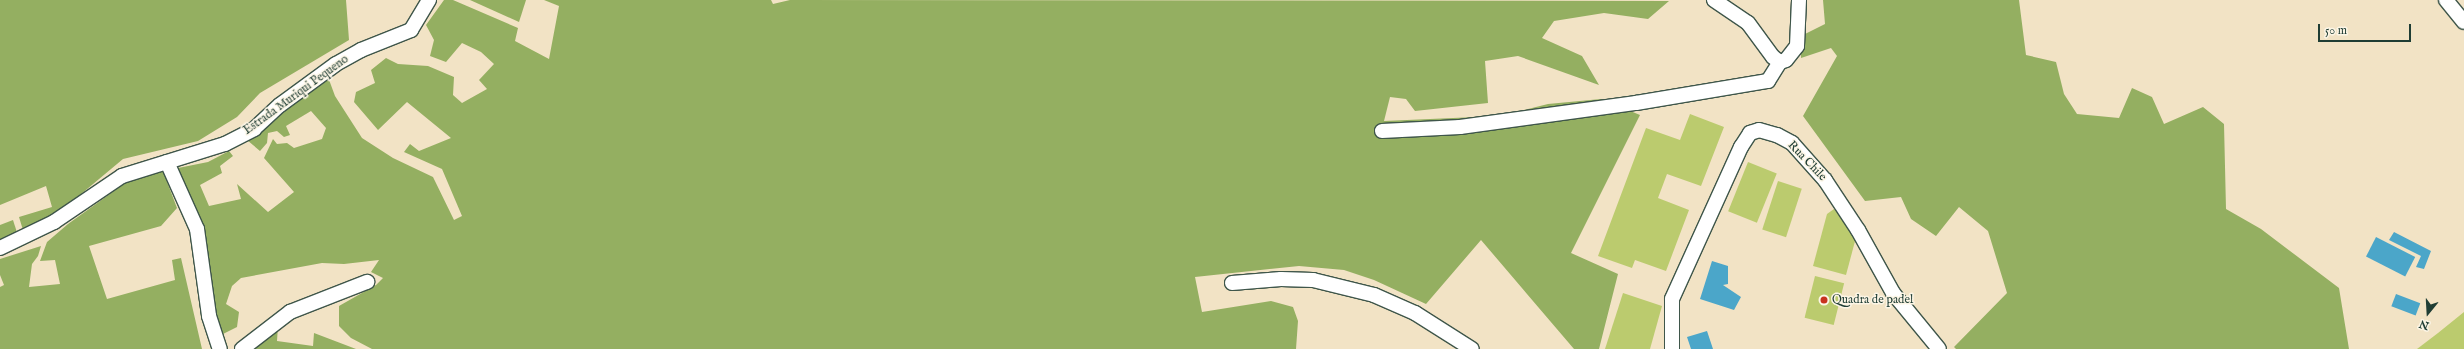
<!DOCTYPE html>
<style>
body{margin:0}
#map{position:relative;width:2464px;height:349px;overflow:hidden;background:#f2e3c5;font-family:"IM FELL English",serif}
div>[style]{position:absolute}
.green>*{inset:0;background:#bbcb6e;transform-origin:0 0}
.forest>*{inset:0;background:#94af61}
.water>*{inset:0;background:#4ba6c9;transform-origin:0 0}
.roads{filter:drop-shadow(1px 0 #3f564a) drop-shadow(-1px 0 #3f564a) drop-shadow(0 1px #3f564a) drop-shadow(0 -1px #3f564a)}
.street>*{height:14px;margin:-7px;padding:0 7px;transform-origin:7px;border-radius:7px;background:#fff}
.dots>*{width:11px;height:11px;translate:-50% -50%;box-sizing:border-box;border:2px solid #fcf5e5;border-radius:50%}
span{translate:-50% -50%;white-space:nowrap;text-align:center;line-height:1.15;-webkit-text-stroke:3px #fcf5e5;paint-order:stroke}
.street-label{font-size:12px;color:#1f3d34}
.poi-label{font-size:12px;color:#1f3d34}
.left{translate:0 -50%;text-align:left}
.north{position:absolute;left:2408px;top:293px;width:40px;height:40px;-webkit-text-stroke:3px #fcf5e5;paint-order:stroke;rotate:198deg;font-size:11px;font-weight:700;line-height:16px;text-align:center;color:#1f3d34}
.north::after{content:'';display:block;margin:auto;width:14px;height:18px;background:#1f3d34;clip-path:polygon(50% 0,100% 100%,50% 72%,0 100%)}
.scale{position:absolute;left:2318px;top:24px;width:93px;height:18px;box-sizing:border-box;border:2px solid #1f3d34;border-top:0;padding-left:5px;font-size:12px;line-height:14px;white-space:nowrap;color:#1f3d34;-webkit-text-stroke:3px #fcf5e5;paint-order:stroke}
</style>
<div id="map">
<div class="green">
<div style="clip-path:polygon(1690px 114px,1724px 127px,1701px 186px,1667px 174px,1658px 198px,1689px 210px,1666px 271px,1635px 260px,1632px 268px,1598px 256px,1646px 128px,1680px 140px)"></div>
<div style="left:1748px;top:162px;width:31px;height:53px;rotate:22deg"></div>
<div style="left:1778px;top:181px;width:25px;height:51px;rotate:18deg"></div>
<div style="clip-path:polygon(1834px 209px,1858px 230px,1846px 275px,1813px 266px,1827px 214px)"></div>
<div style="left:1815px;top:276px;width:30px;height:43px;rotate:14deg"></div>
<div style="clip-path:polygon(1623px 293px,1662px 306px,1650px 349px,1605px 349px)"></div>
<div style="clip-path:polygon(2464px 312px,2464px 349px,2417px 349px,2438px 333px)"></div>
</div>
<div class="forest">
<div style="clip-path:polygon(0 0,346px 0,349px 40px,260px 93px,237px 117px,198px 141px,123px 159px,26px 240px,19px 217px,52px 207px,46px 186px,0 205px)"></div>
<div style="clip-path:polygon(444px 0,453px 0,518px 28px,515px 41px,549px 59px,559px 6px,544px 0,771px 0,773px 4px,790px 0,1669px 1px,1648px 19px,1604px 13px,1554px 21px,1542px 38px,1582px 56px,1599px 85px,1518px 56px,1485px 61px,1488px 103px,1415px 111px,1406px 99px,1390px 97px,1384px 121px,1499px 116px,1548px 104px,1601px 99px,1640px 115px,1571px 253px,1618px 274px,1599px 349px,1574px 349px,1481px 240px,1426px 304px,1374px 280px,1344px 270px,1299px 266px,1195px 277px,1202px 312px,1271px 301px,1293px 307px,1298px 321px,1296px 349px,372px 349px,351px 338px,339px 326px,339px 306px,376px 285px,383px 278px,371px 272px,379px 260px,344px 264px,322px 263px,241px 278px,232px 286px,226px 304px,239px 312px,237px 327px,221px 335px,200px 235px,173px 169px,208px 162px,229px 151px,233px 156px,220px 166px,222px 173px,200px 185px,209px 206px,241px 199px,237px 184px,268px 212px,294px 192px,264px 158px,273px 139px,277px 144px,287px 143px,294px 148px,322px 139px,326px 128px,311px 111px,286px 126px,290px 135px,284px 137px,277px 131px,268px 133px,267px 143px,260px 151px,247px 140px,296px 96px,328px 77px,335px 96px,362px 138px,393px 158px,433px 177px,454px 220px,462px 216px,442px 169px,404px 152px,410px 144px,419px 151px,451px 138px,407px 102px,378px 130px,354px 102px,356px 92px,375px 83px,371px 70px,386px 58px,398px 64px,428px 66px,454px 77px,453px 95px,462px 103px,487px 89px,479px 80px,494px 64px,481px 52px,462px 43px,446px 62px,430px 56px,434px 40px,426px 25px)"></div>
<div style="clip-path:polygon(470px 0,526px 0,519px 22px)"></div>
<div style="clip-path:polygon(1823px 0,2019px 0,2026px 55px,2056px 62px,2064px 94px,2077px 114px,2119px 118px,2132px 88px,2152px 97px,2164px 124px,2203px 107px,2224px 124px,2226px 209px,2261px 229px,2339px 288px,2349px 349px,1956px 349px,1954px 347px,2007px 293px,1988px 231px,1959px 207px,1936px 236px,1911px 219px,1901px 197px,1865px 201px,1803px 116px,1837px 56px,1831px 48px,1801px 58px,1801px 36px,1825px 24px)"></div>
<div style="clip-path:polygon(163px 171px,177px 208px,161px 226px,89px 246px,107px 299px,175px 280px,172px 260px,181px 258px,202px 349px,0 349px,0 287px,4px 285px,0 275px,0 259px,41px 246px,38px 256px,32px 264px,29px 287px,60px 284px,55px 260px,40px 261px,47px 242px,68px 224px,128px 181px)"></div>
<div style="clip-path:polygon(13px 220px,20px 242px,0 248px,0 225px)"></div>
<div style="clip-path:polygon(278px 326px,277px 341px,313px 346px,314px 333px,356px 349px,241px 349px)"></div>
</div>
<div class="water">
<div style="clip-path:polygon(2394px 232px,2431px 251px,2424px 269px,2416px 267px,2421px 256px,2389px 240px)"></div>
<div style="left:2376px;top:237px;width:44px;height:22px;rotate:27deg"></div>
<div style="clip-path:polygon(1712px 261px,1728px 266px,1728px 284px,1723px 285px,1741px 297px,1734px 310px,1700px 299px)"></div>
<div style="left:2396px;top:294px;width:26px;height:13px;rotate:21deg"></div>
<div style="clip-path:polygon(1707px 331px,1713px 349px,1691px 349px,1687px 337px)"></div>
</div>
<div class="roads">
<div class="street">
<div style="left:1714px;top:0;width:41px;rotate:34.1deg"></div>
<div style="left:1748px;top:23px;width:42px;rotate:53.7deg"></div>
<div style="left:1773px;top:57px;width:9px;rotate:36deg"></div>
<div style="left:1780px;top:62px;width:6px;rotate:-18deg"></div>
<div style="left:1786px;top:60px;width:18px;rotate:-52deg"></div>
<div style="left:1797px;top:46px;width:46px;rotate:-87.5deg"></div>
<div style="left:2446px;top:0;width:28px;rotate:51deg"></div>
<div style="left:1382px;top:131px;width:78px;rotate:-2.9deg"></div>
<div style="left:1460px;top:127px;width:178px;rotate:-7.8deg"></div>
<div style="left:1636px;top:103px;width:134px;rotate:-9.5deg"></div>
<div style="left:1768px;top:81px;width:22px;rotate:-58deg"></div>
<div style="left:167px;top:162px;width:73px;rotate:65.9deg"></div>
<div style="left:197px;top:229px;width:88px;rotate:82.1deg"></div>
<div style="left:209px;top:316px;width:35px;rotate:72deg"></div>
<div style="left:0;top:248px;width:60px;rotate:-25.7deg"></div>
<div style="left:54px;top:222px;width:82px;rotate:-34.1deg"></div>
<div style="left:122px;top:176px;width:108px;rotate:-17.3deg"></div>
<div style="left:225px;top:144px;width:33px;rotate:-27deg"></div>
<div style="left:254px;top:129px;width:35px;rotate:-43deg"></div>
<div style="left:280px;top:105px;width:69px;rotate:-36.2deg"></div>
<div style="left:336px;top:64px;width:29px;rotate:-29deg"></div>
<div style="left:361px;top:50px;width:54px;rotate:-21.8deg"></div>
<div style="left:411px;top:30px;width:35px;rotate:-59deg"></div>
<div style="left:1232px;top:283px;width:49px;rotate:-4.7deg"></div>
<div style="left:1281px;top:279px;width:32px;rotate:2deg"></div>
<div style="left:1313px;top:280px;width:63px;rotate:13.8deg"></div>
<div style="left:1374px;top:295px;width:45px;rotate:23.7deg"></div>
<div style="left:1415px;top:313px;width:67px;rotate:32.3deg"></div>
<div style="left:242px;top:349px;width:61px;rotate:-37.6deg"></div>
<div style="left:290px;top:312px;width:83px;rotate:-21.3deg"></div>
<div style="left:1672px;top:349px;width:50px;rotate:-90deg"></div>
<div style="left:1672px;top:299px;width:167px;rotate:-65.6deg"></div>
<div style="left:1741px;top:147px;width:17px;rotate:-57deg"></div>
<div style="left:1750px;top:133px;width:9px;rotate:-18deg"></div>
<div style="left:1759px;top:130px;width:19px;rotate:16deg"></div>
<div style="left:1777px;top:135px;width:17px;rotate:28deg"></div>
<div style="left:1792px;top:143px;width:50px;rotate:48.3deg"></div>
<div style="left:1825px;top:180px;width:60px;rotate:56.6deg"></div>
<div style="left:1858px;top:230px;width:72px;rotate:60.9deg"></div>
<div style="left:1893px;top:293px;width:72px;rotate:50.6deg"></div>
</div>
</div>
<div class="dots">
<div style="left:1824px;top:300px;background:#c8321e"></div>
</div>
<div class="street-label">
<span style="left:296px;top:95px;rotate:-36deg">Estrada Muriqui Pequeno</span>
<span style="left:1807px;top:161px;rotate:46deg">Rua Chile</span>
</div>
<div class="poi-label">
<span class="left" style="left:1832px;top:300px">Quadra de padel</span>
</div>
<div class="north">N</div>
<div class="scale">50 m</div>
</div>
